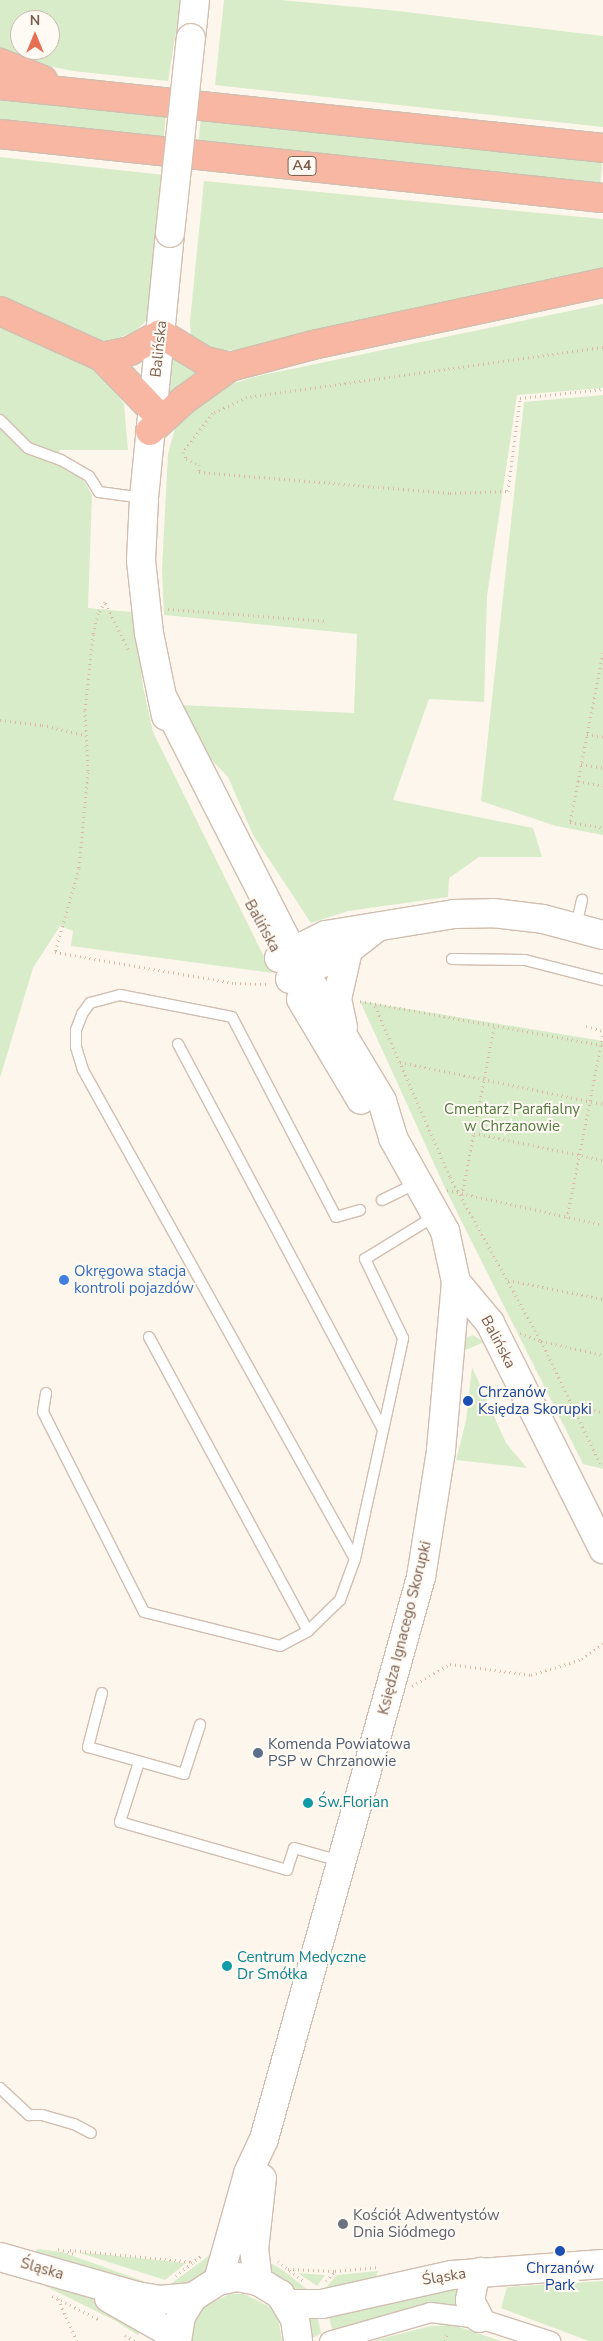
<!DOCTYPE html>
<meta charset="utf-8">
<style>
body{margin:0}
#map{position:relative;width:603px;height:2341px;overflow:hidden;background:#fdf6ec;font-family:"Nunito Sans",sans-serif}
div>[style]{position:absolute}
.green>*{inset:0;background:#d8ecc9;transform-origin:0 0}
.path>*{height:3px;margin-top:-1.5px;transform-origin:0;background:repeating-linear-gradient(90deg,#d9b8a5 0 1px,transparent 0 5px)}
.roads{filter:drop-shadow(1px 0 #d1beb0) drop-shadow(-1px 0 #d1beb0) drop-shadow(0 1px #d1beb0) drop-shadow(0 -1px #d1beb0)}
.lane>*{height:10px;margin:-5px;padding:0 5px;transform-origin:5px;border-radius:5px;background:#fff}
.street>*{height:19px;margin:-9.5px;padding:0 9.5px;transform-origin:9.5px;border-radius:9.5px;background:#fff}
.secondary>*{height:28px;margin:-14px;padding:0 14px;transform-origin:14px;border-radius:14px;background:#fff}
.highway>*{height:28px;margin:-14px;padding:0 14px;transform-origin:14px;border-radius:14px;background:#f7b7a3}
.bridges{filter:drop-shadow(1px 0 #d6c0b0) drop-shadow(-1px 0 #d6c0b0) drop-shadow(0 1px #d6c0b0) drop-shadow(0 -1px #d6c0b0)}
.secondary-bridge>*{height:28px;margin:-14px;padding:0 14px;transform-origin:14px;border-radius:14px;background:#fff}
.dots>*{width:14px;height:14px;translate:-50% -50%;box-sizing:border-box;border:2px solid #fffaf3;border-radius:50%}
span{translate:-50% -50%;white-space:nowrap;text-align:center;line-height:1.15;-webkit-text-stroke:4px #fffaf3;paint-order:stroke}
.shield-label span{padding:1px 4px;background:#fffaf3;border:1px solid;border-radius:4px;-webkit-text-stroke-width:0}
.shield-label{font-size:14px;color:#7a5c4d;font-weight:700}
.street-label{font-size:15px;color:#7a5c4d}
.park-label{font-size:15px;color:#537a41}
.shop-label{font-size:15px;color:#366cbe}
.left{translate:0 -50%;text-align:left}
.transit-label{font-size:15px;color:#164399}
.service-label{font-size:15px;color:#4e5e75}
.culture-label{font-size:15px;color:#0d838f}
.worship-label{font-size:15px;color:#5b616d}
.north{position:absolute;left:10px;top:10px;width:50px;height:50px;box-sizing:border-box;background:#fffaf3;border:1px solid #cabbb1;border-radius:50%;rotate:0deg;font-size:14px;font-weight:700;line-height:20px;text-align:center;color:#7a5c4d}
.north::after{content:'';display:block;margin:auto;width:18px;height:22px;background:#e76f51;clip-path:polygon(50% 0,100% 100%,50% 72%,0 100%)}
</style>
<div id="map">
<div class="green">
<div style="clip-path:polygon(evenodd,0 0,181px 0,168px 81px,73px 71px,24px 61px,0 49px,0 0,20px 20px,50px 20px,50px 50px,20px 50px,20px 20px)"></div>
<div style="clip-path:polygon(224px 0,281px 0,398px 11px,603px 36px,603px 127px,215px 85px)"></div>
<div style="left:0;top:96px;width:167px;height:27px;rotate:6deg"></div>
<div style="left:201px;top:117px;width:404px;height:28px;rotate:6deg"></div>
<div style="clip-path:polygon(0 157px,164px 175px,150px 311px,145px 322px,134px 332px,99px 345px,0 302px)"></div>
<div style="clip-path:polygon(204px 181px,603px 219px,603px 271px,252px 351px,215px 350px,191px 338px,190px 322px)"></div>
<div style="clip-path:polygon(603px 304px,603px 388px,517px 395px,487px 596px,484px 702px,429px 699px,393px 800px,533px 828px,542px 857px,479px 857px,449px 878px,448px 897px,348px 911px,311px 923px,253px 835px,228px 777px,206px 754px,180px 705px,354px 713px,357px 634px,164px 615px,162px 569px,168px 454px,175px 428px,222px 387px,258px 376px)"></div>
<div style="clip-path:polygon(0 322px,95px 364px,124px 404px,128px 450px,60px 450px,56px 462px,80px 474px,92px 495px,88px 608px,131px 612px,135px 617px,143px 687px,153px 732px,272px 973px,71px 946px,73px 931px,60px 926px,33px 968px,0 1078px)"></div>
<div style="clip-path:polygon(171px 346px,207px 370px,166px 405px)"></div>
<div style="clip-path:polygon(603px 395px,603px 835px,556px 826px,481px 801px,524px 402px)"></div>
<div style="clip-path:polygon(360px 1001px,603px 1041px,603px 1469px,583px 1464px,446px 1190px)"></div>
<div style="clip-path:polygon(473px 1335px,484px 1342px,461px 1352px,466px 1338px)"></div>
<div style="clip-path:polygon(472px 1367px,506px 1443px,527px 1468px,456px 1460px,466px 1421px)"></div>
<div style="clip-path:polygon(37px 2249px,62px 2252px,154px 2285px,155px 2293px,36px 2254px)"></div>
<div style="clip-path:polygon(77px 2252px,186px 2263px,165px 2280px)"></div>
<div style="clip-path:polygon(210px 2255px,216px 2256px,205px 2276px,190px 2286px,168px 2286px)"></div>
<div style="clip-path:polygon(262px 2258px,284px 2271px,309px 2291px,294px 2294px,272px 2276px)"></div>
<div style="clip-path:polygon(378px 2271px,375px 2280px,323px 2291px,337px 2275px)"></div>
<div style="clip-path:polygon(298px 2273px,325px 2275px,317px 2286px)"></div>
<div style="clip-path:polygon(468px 2279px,465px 2308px,333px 2332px,328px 2314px)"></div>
<div style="clip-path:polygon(35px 2281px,87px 2293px,144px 2323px,138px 2335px,114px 2320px)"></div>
<div style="clip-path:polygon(603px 2281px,603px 2341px,589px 2341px,501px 2308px,507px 2287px)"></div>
<div style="clip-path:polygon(230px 2294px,244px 2294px,270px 2307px,278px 2318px,282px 2341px,191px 2341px,196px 2318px,204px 2306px)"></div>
<div style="clip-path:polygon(317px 2315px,321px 2333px,308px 2341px,302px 2316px)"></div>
<div style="clip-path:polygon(453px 2325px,501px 2341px,372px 2341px,431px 2326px)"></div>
</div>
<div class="path">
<div style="left:603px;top:347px;width:359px;rotate:172deg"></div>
<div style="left:247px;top:397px;width:38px;rotate:155deg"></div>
<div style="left:213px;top:413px;width:49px;rotate:127.6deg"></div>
<div style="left:183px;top:452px;width:8px;rotate:67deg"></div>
<div style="left:186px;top:459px;width:14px;rotate:25deg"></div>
<div style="left:199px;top:465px;width:7px;rotate:90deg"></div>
<div style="left:199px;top:472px;width:252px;rotate:4.8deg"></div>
<div style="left:450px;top:493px;width:58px;rotate:-2deg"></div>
<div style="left:508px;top:491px;width:94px;rotate:-82.6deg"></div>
<div style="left:520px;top:398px;width:83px;rotate:-6.2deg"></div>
<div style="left:168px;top:609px;width:159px;rotate:4.3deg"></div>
<div style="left:128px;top:649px;width:52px;rotate:-116.1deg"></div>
<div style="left:105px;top:602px;width:13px;rotate:122deg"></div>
<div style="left:98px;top:613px;width:22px;rotate:103deg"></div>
<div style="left:93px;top:634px;width:76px;rotate:96deg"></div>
<div style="left:85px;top:710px;width:62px;rotate:87.2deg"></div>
<div style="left:88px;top:772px;width:96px;rotate:95.4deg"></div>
<div style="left:79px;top:868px;width:87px;rotate:105.9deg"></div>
<div style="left:55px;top:952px;width:183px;rotate:9.8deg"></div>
<div style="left:235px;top:983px;width:35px;rotate:2deg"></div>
<div style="left:603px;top:653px;width:172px;rotate:101deg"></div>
<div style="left:570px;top:822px;width:34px;rotate:10deg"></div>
<div style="left:0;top:720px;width:42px;rotate:6.8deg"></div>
<div style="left:42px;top:725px;width:44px;rotate:13.1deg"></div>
<div style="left:587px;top:734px;width:16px;rotate:11deg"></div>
<div style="left:581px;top:764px;width:22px;rotate:10deg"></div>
<div style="left:578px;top:781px;width:25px;rotate:11deg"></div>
<div style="left:360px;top:1001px;width:247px;rotate:10.3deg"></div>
<div style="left:375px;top:1006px;width:187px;rotate:66.3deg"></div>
<div style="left:450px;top:1177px;width:188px;rotate:61deg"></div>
<div style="left:541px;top:1341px;width:136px;rotate:64.2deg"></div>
<div style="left:586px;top:1026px;width:18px;rotate:16deg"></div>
<div style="left:400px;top:1062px;width:207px;rotate:11.7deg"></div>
<div style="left:474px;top:1133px;width:132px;rotate:11.8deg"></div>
<div style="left:447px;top:1190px;width:160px;rotate:12.6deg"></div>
<div style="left:462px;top:1195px;width:171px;rotate:-79.2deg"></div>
<div style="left:567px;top:1218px;width:187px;rotate:-78.9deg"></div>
<div style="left:508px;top:1280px;width:97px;rotate:11.3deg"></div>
<div style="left:520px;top:1333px;width:22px;rotate:21deg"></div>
<div style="left:541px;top:1341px;width:64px;rotate:12.7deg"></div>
<div style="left:570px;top:1404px;width:34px;rotate:14deg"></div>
<div style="left:412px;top:1686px;width:44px;rotate:-30.1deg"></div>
<div style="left:450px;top:1664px;width:82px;rotate:7.7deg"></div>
<div style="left:531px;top:1675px;width:53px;rotate:-17.4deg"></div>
<div style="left:582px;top:1659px;width:26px;rotate:-36deg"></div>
<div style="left:58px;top:2249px;width:19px;rotate:16deg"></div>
<div style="left:70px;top:2250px;width:125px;rotate:5.5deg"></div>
<div style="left:278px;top:2261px;width:34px;rotate:38deg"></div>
<div style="left:288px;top:2269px;width:47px;rotate:2.4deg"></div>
<div style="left:335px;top:2271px;width:44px;rotate:-5.2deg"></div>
<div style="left:176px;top:2276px;width:33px;rotate:-39deg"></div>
<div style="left:326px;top:2281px;width:13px;rotate:-48deg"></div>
<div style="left:52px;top:2296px;width:54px;rotate:26.6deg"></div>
<div style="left:58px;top:2299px;width:46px;rotate:65.7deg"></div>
<div style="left:125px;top:2335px;width:12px;rotate:31deg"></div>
<div style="left:445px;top:2341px;width:9px;rotate:-72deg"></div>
</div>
<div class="roads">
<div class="lane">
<div style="left:0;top:420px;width:40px;rotate:45deg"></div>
<div style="left:28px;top:448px;width:35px;rotate:20deg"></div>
<div style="left:61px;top:460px;width:32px;rotate:30deg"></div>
<div style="left:89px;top:476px;width:19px;rotate:58deg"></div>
<div style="left:99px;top:492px;width:45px;rotate:7.6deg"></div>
<div style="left:576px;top:926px;width:27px;rotate:-77deg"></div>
<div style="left:452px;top:959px;width:73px;rotate:0.8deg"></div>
<div style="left:525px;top:960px;width:81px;rotate:14.4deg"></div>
<div style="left:178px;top:1044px;width:434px;rotate:62deg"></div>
<div style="left:382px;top:1200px;width:39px;rotate:-26deg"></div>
<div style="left:149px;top:1337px;width:334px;rotate:61.6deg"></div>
<div style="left:46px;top:1393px;width:19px;rotate:99deg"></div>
<div style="left:43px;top:1412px;width:224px;rotate:63.2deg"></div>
<div style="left:144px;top:1612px;width:140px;rotate:14deg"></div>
<div style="left:280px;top:1646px;width:32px;rotate:-28deg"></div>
<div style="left:308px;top:1631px;width:45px;rotate:-44.1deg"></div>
<div style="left:340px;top:1600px;width:44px;rotate:-69.9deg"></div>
<div style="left:355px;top:1559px;width:226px;rotate:-77.7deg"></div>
<div style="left:403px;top:1338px;width:88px;rotate:-115.7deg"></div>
<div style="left:365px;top:1259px;width:82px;rotate:-31.6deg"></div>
<div style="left:355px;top:1559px;width:560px;rotate:-119.08deg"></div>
<div style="left:83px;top:1070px;width:24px;rotate:-107deg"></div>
<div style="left:76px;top:1047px;width:17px;rotate:-90deg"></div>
<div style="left:76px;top:1030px;width:17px;rotate:-69deg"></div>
<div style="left:82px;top:1014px;width:14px;rotate:-54deg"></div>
<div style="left:90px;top:1003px;width:31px;rotate:-15deg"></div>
<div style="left:120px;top:995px;width:114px;rotate:11.1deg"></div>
<div style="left:232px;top:1017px;width:225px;rotate:62.5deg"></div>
<div style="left:336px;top:1217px;width:25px;rotate:-16deg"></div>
<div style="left:102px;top:1693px;width:56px;rotate:104.5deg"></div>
<div style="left:88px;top:1747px;width:100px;rotate:15.7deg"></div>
<div style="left:184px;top:1774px;width:52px;rotate:-71.9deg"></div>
<div style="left:139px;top:1762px;width:63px;rotate:107.6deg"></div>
<div style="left:120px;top:1822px;width:174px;rotate:16deg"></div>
<div style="left:287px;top:1870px;width:23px;rotate:-72deg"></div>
<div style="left:294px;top:1848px;width:48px;rotate:15.8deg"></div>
<div style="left:0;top:2088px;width:40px;rotate:43deg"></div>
<div style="left:29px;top:2115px;width:13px"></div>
<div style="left:42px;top:2115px;width:33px;rotate:16deg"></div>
<div style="left:74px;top:2124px;width:19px;rotate:28deg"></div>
</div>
<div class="street">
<div style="left:329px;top:2341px;width:105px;rotate:-16deg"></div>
<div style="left:430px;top:2312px;width:49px;rotate:7deg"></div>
<div style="left:479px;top:2318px;width:75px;rotate:17.9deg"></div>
</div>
<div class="secondary">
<div style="left:191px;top:38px;width:38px;rotate:-84deg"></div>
<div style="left:163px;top:698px;width:284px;rotate:63deg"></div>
<div style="left:292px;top:951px;width:175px;rotate:59deg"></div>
<div style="left:382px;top:1101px;width:39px;rotate:73deg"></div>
<div style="left:393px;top:1138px;width:107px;rotate:60.8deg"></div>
<div style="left:445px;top:1231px;width:52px;rotate:77.8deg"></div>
<div style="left:456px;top:1282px;width:170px;rotate:95.1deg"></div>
<div style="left:441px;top:1451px;width:128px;rotate:99deg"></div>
<div style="left:421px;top:1577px;width:584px;rotate:105.61deg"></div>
<div style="left:264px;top:2139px;width:38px;rotate:115deg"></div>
<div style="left:248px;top:2174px;width:111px;rotate:105.7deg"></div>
<div style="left:166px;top:716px;width:85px;rotate:-101.6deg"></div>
<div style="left:149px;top:633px;width:73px;rotate:-96.3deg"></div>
<div style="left:141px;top:560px;width:62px;rotate:-87.2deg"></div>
<div style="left:144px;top:498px;width:266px;rotate:-84.4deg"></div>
<div style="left:279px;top:958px;width:52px;rotate:-26.1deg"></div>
<div style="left:326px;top:935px;width:130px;rotate:-9.3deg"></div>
<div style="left:454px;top:914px;width:39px;rotate:-1deg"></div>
<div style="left:493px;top:913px;width:50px;rotate:6.8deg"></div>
<div style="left:543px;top:919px;width:62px;rotate:14.9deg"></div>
<div style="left:290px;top:979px;width:65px;rotate:-26.6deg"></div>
<div style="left:348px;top:950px;width:37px;rotate:-38deg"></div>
<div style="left:301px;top:999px;width:117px;rotate:59.3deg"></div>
<div style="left:343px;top:1027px;width:29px;rotate:-102deg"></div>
<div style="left:337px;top:999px;width:50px;rotate:-77.3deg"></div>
<div style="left:456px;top:1282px;width:53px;rotate:50.3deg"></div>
<div style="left:490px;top:1323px;width:253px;rotate:63.4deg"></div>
<div style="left:0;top:2257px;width:142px;rotate:15.9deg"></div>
<div style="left:137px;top:2296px;width:22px;rotate:10deg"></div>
<div style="left:159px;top:2300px;width:34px;rotate:-5deg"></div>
<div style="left:258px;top:2281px;width:31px;rotate:-97deg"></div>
<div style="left:254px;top:2250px;width:72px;rotate:-83.7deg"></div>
<div style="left:109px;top:2298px;width:64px;rotate:29.7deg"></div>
<div style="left:165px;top:2330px;width:14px;rotate:54deg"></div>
<div style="left:288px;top:2304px;width:34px"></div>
<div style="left:322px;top:2304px;width:133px;rotate:-12.6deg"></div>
<div style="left:452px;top:2275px;width:151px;rotate:-4.2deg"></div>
<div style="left:479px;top:2318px;width:20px;rotate:-117deg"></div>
<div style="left:470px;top:2300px;width:19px;rotate:-78deg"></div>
<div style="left:474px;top:2281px;width:11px;rotate:-56deg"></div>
<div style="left:177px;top:2341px;width:25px;rotate:-81deg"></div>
<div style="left:181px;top:2316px;width:22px;rotate:-58deg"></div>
<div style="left:193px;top:2297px;width:30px;rotate:-33deg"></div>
<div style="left:218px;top:2281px;width:19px;rotate:-12deg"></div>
<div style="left:237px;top:2277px;width:21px;rotate:11deg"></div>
<div style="left:258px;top:2281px;width:26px;rotate:31deg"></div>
<div style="left:280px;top:2294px;width:29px;rotate:59deg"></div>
<div style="left:295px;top:2319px;width:22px;rotate:82deg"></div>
</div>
<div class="highway">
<div style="left:0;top:63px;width:46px;rotate:21.6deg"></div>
<div style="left:0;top:85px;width:606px;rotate:5.96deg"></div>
<div style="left:0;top:134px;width:606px;rotate:6.06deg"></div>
<div style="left:0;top:311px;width:112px;rotate:24.3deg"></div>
<div style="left:102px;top:357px;width:72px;rotate:46.1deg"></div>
<div style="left:102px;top:357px;width:29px;rotate:-12deg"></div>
<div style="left:130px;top:351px;width:35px;rotate:-29deg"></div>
<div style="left:161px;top:334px;width:52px;rotate:31.5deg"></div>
<div style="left:205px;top:361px;width:26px;rotate:13deg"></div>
<div style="left:150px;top:431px;width:46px;rotate:-42.4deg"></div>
<div style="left:184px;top:400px;width:57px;rotate:-35.7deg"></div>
<div style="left:230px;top:367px;width:86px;rotate:-14.8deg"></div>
<div style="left:313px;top:345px;width:297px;rotate:-12.1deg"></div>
</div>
</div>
<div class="bridges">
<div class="secondary-bridge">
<div style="left:170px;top:233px;width:196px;rotate:-83.9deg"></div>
</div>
</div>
<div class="dots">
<div style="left:64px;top:1280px;background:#3f7fe0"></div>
<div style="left:468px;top:1401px;background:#1a4fb4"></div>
<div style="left:258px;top:1753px;background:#5c6f8a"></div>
<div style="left:308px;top:1803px;background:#0f9aa8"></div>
<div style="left:227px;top:1966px;background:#0f9aa8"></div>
<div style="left:343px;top:2224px;background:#6b7280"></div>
<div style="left:560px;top:2251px;background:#1a4fb4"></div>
</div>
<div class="shield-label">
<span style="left:302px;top:166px">A4</span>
</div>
<div class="street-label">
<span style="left:159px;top:349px;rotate:-84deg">Balińska</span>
<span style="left:262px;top:926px;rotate:61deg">Balińska</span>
<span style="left:498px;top:1342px;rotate:62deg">Balińska</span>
<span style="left:405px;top:1628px;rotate:-76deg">Księdza Ignacego Skorupki</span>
<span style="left:42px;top:2269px;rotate:16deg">Śląska</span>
<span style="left:444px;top:2277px;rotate:-9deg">Śląska</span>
</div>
<div class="park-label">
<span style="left:512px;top:1118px">Cmentarz Parafialny<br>w Chrzanowie</span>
</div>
<div class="shop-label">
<span class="left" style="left:74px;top:1280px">Okręgowa stacja<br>kontroli pojazdów</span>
</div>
<div class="transit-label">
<span class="left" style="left:478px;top:1401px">Chrzanów<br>Księdza Skorupki</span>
<span style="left:560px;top:2277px">Chrzanów<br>Park</span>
</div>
<div class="service-label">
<span class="left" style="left:268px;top:1753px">Komenda Powiatowa<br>PSP w Chrzanowie</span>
</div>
<div class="culture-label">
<span class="left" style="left:318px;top:1803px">Św.Florian</span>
<span class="left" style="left:237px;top:1966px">Centrum Medyczne<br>Dr Smółka</span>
</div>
<div class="worship-label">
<span class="left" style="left:353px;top:2224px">Kościół Adwentystów<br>Dnia Siódmego</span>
</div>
<div class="north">N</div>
</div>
